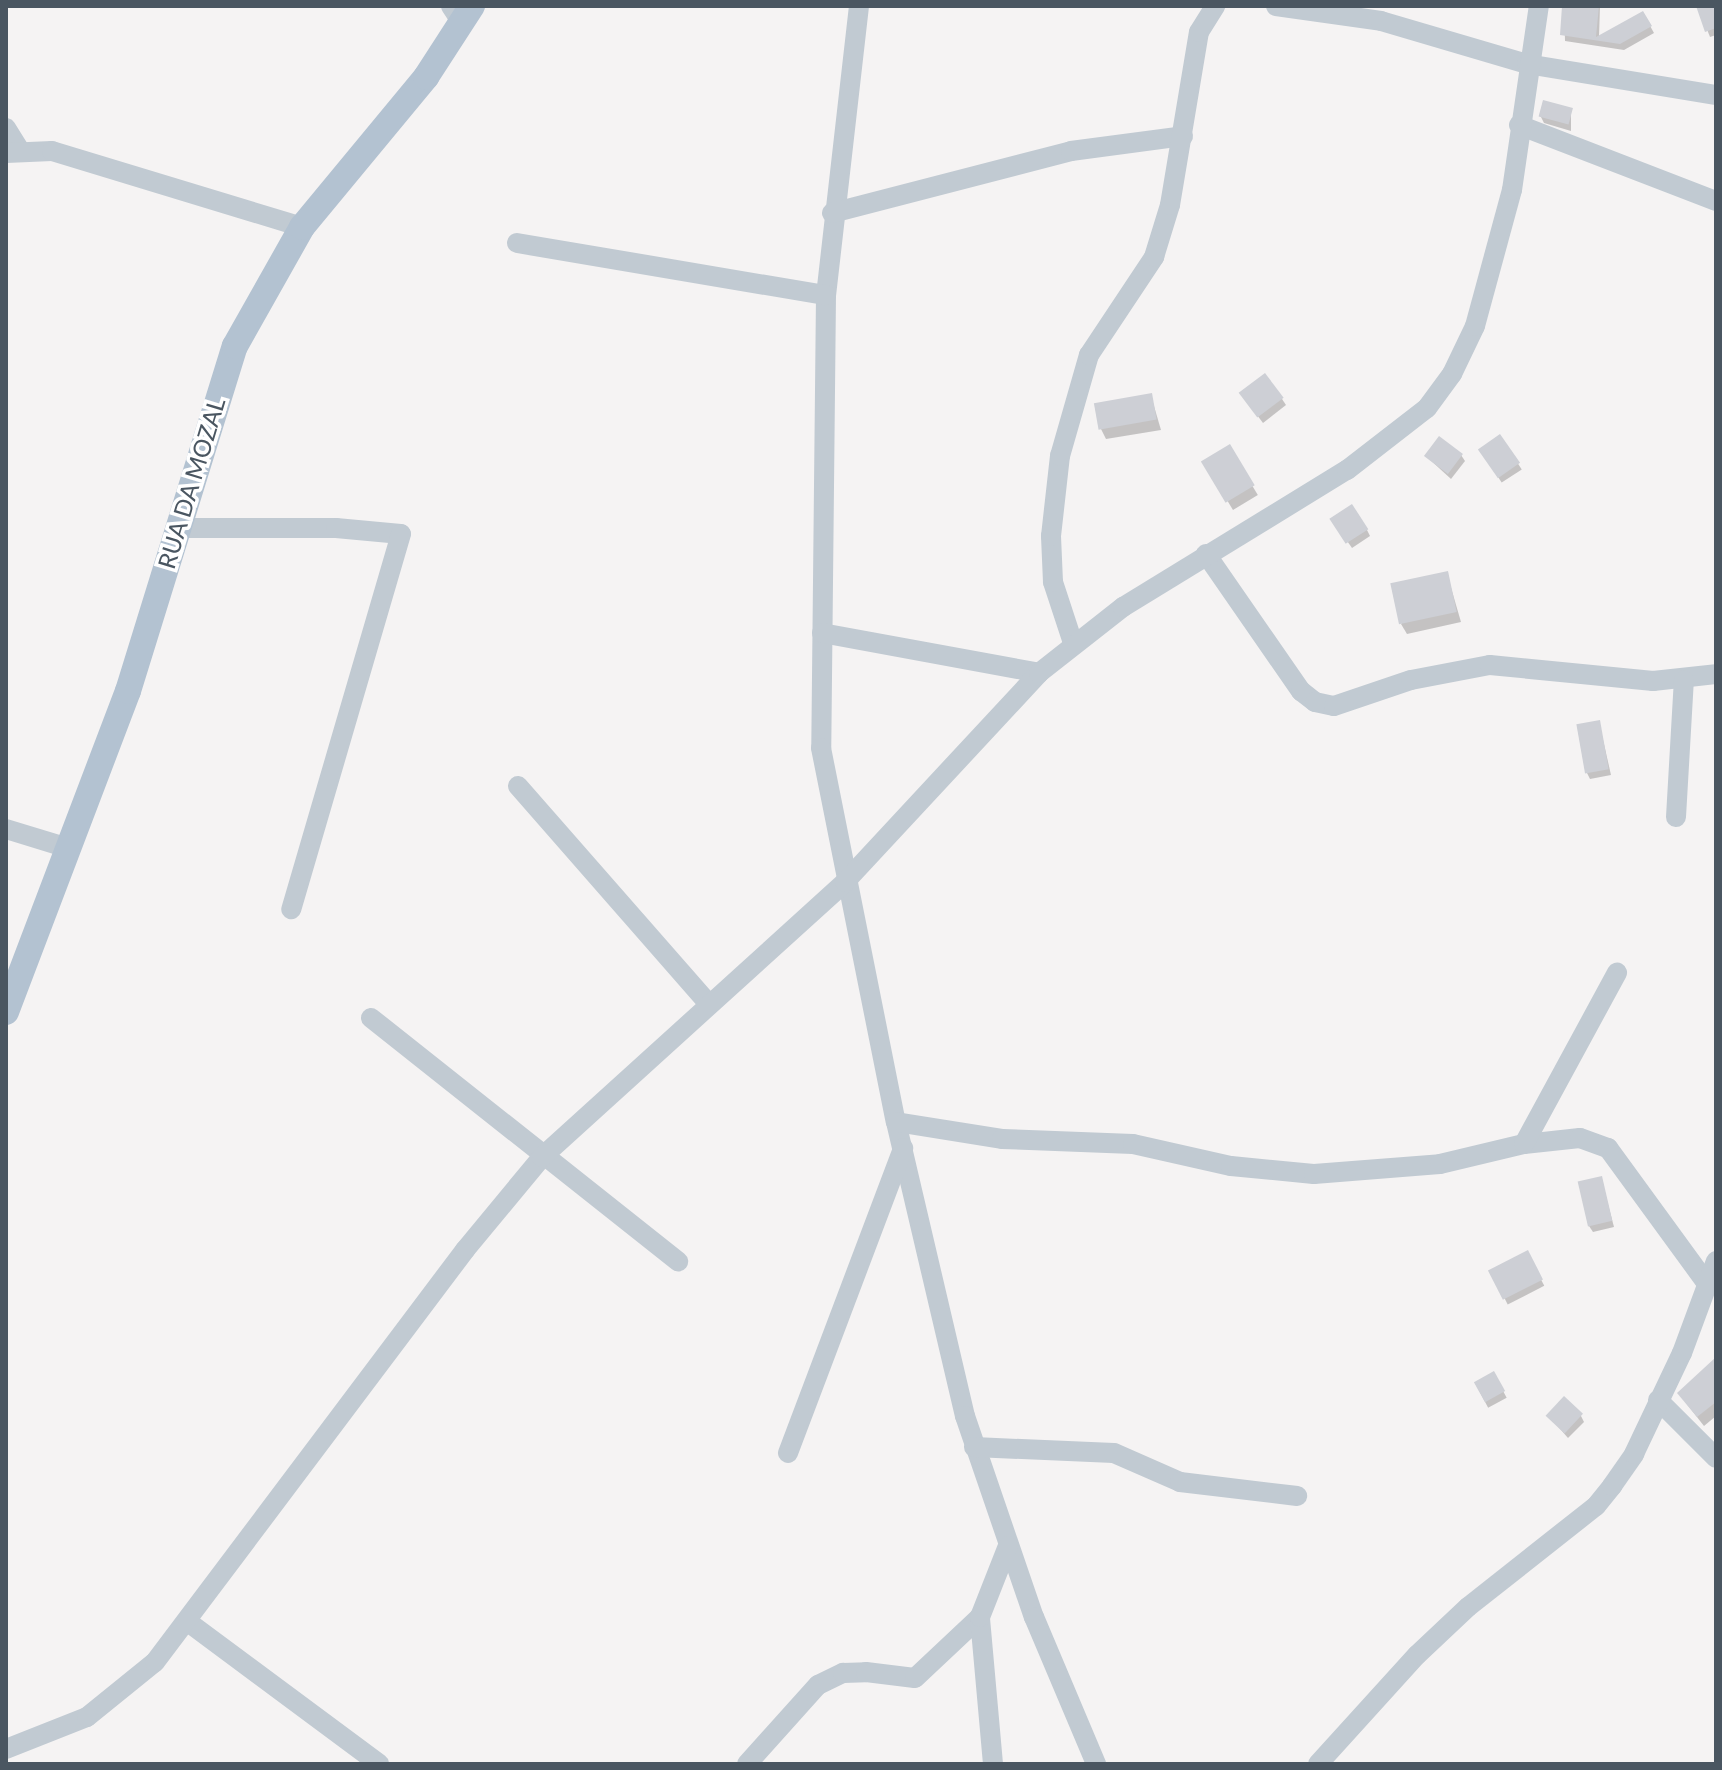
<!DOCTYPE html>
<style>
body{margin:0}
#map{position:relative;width:1722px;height:1770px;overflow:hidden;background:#f5f3f3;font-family:Lato,sans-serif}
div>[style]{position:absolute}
.shadow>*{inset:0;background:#0003;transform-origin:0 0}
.building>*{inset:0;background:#cdcfd5;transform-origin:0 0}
.minor>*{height:20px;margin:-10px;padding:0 10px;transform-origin:10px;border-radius:10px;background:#c1cad2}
.major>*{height:26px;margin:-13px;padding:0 13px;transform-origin:13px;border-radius:13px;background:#b3c2d1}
span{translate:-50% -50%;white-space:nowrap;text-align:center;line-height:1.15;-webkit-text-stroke:7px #fff;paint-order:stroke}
.street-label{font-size:24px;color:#4a5661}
.frame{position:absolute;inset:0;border:8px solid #4a5661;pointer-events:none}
</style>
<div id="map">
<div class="shadow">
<div style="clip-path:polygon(1564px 6px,1600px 6px,1599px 37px,1643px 13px,1654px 33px,1624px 50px,1565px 41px)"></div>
<div style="clip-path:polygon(1698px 6px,1716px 6px,1716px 35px,1710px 37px)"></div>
<div style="clip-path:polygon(1571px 110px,1571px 131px,1544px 123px,1541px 117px)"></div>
<div style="clip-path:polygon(1151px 396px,1161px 430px,1106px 439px,1101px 429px)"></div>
<div style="clip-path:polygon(1245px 399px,1282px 399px,1286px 405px,1263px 423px)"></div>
<div style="left:1500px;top:436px;width:40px;height:24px;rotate:57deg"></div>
<div style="left:1229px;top:447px;width:56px;height:29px;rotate:59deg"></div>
<div style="clip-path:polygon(1461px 455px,1465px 461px,1451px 479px,1427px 457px)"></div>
<div style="clip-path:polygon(1336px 525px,1367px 530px,1370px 536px,1352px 548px)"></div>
<div style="clip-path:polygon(1447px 574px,1461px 622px,1407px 634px,1401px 624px)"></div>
<div style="clip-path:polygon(1599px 722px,1611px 775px,1590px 779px,1587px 773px)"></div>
<div style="clip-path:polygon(1601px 1178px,1614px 1227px,1593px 1232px,1589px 1226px)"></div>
<div style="left:1527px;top:1252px;width:38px;height:41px;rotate:63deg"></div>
<div style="clip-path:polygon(1716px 1360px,1716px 1416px,1704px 1426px,1686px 1403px)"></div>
<div style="left:1494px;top:1374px;width:27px;height:21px;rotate:62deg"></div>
<div style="clip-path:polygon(1548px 1415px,1581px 1416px,1584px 1422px,1568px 1438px)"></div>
</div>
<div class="building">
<div style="clip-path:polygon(1562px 6px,1599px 6px,1596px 37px,1643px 11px,1652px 26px,1620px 44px,1560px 35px)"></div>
<div style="clip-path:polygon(1696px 6px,1716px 6px,1716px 28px,1705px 32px)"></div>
<div style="left:1543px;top:100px;width:31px;height:17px;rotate:15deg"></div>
<div style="left:1265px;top:373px;width:31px;height:33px;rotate:53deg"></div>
<div style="left:1152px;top:393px;width:27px;height:59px;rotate:80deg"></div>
<div style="left:1500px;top:434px;width:35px;height:27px;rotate:55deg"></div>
<div style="left:1439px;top:436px;width:30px;height:25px;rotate:37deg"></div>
<div style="left:1230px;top:444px;width:48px;height:34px;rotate:59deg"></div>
<div style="left:1352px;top:504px;width:30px;height:27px;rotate:57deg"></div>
<div style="left:1448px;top:571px;width:42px;height:59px;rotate:78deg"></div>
<div style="left:1600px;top:720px;width:50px;height:24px;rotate:80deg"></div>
<div style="left:1602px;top:1176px;width:46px;height:25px;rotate:77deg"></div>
<div style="left:1528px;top:1250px;width:33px;height:45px;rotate:63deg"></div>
<div style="clip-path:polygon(1716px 1357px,1716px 1402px,1697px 1417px,1677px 1393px)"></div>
<div style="left:1494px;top:1371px;width:23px;height:23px;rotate:61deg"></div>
<div style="left:1564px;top:1396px;width:26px;height:27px;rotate:43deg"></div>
</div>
<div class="minor">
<div style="left:451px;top:6px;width:20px;rotate:57deg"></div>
<div style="left:859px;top:6px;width:291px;rotate:96.5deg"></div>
<div style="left:826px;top:295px;width:453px;rotate:90.6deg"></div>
<div style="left:821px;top:748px;width:381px;rotate:78.7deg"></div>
<div style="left:896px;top:1122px;width:302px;rotate:76.8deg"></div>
<div style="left:965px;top:1416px;width:213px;rotate:71.1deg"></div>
<div style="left:1034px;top:1617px;width:160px;rotate:67.1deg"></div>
<div style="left:1276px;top:6px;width:106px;rotate:8.1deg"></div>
<div style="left:1381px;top:21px;width:152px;rotate:16.4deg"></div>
<div style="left:1527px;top:64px;width:192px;rotate:9.3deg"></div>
<div style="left:1519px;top:125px;width:211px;rotate:21.1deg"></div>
<div style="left:6px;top:128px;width:25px;rotate:58deg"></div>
<div style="left:6px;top:153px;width:46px;rotate:-2.5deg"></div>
<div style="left:52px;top:151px;width:261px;rotate:16.9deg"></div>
<div style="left:832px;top:213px;width:247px;rotate:-14.5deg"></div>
<div style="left:1071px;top:151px;width:113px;rotate:-7.6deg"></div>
<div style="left:517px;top:243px;width:313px;rotate:9.6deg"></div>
<div style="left:178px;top:528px;width:158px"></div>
<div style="left:336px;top:528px;width:65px;rotate:5.3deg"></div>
<div style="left:401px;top:534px;width:391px;rotate:106.3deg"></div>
<div style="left:1206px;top:554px;width:167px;rotate:55.3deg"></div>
<div style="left:1301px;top:691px;width:18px;rotate:38deg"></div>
<div style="left:1315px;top:702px;width:19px;rotate:12deg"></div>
<div style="left:1334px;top:706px;width:81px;rotate:-18.7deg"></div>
<div style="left:1411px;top:680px;width:80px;rotate:-10.8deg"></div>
<div style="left:1490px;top:665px;width:164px;rotate:5.6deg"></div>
<div style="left:1653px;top:681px;width:63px;rotate:-6.3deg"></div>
<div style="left:822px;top:633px;width:221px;rotate:10.4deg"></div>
<div style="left:1073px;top:643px;width:64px;rotate:-108.2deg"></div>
<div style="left:1053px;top:582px;width:46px;rotate:-92.5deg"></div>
<div style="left:1051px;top:536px;width:81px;rotate:-83.6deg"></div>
<div style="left:1060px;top:456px;width:105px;rotate:-74deg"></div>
<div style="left:1089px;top:355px;width:118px;rotate:-56.4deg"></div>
<div style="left:1154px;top:257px;width:54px;rotate:-72.9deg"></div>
<div style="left:1170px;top:205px;width:175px;rotate:-80.5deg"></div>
<div style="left:1199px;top:32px;width:31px;rotate:-58deg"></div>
<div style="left:518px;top:786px;width:288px;rotate:48.8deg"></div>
<div style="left:1676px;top:817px;width:137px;rotate:-86.7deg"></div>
<div style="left:6px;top:829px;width:62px;rotate:17deg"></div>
<div style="left:371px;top:1018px;width:392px;rotate:38.4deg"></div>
<div style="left:896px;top:1122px;width:107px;rotate:9.1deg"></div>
<div style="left:1002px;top:1139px;width:131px;rotate:2.2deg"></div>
<div style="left:1133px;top:1144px;width:100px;rotate:12.7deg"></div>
<div style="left:1231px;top:1166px;width:83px;rotate:5.5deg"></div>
<div style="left:1314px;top:1174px;width:126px;rotate:-4.5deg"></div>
<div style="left:1440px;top:1164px;width:86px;rotate:-13.4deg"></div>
<div style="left:1524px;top:1144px;width:56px;rotate:-6.1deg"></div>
<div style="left:1580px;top:1138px;width:30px;rotate:20deg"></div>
<div style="left:1608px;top:1148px;width:165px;rotate:53.9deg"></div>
<div style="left:1524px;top:1144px;width:195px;rotate:-61.5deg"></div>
<div style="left:1658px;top:1400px;width:82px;rotate:45deg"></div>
<div style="left:974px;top:1447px;width:140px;rotate:2.5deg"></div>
<div style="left:1114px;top:1453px;width:72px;rotate:23.7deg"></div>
<div style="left:1180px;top:1482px;width:118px;rotate:6.8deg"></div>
<div style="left:788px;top:1453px;width:326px;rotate:-69.3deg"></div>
<div style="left:188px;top:1622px;width:238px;rotate:36.6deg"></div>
<div style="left:6px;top:1749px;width:87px;rotate:-21.6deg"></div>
<div style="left:87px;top:1717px;width:87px;rotate:-39deg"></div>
<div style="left:155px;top:1662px;width:516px;rotate:-53.04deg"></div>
<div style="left:465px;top:1250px;width:121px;rotate:-50.4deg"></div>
<div style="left:542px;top:1157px;width:409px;rotate:-42.2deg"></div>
<div style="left:845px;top:882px;width:285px;rotate:-47.1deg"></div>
<div style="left:1039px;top:673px;width:107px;rotate:-38.2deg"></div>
<div style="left:1123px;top:607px;width:263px;rotate:-31.5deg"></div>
<div style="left:1347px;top:470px;width:101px;rotate:-37.8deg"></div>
<div style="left:1427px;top:408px;width:42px;rotate:-53.7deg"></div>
<div style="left:1452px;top:374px;width:53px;rotate:-64.4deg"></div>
<div style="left:1475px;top:326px;width:141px;rotate:-74.8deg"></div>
<div style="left:1512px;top:190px;width:186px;rotate:-81.7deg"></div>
<div style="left:747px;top:1764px;width:106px;rotate:-48.1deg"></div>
<div style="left:818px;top:1685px;width:28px;rotate:-26deg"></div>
<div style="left:843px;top:1673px;width:23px;rotate:-2deg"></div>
<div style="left:866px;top:1672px;width:49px;rotate:7deg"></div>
<div style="left:915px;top:1678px;width:89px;rotate:-43.2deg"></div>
<div style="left:993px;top:1764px;width:148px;rotate:-95.1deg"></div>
<div style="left:980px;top:1617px;width:76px;rotate:-68.5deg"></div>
<div style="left:1318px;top:1764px;width:147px;rotate:-47.8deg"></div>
<div style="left:1417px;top:1655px;width:70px;rotate:-43.3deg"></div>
<div style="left:1468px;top:1607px;width:163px;rotate:-38.3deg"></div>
<div style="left:1596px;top:1506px;width:26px;rotate:-51deg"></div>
<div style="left:1612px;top:1486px;width:39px;rotate:-55deg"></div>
<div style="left:1634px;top:1454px;width:112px;rotate:-64.6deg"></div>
<div style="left:1682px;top:1353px;width:98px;rotate:-69.7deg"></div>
</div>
<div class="major">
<div style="left:6px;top:1012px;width:343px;rotate:-69.2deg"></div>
<div style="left:128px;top:691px;width:361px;rotate:-72.8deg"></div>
<div style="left:235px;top:346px;width:137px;rotate:-60.6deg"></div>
<div style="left:302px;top:227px;width:195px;rotate:-50.4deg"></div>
<div style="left:426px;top:77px;width:85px;rotate:-57.1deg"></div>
</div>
<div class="street-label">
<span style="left:191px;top:483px;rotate:-73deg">RUA DA MOZAL</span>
</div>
<div class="frame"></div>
</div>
